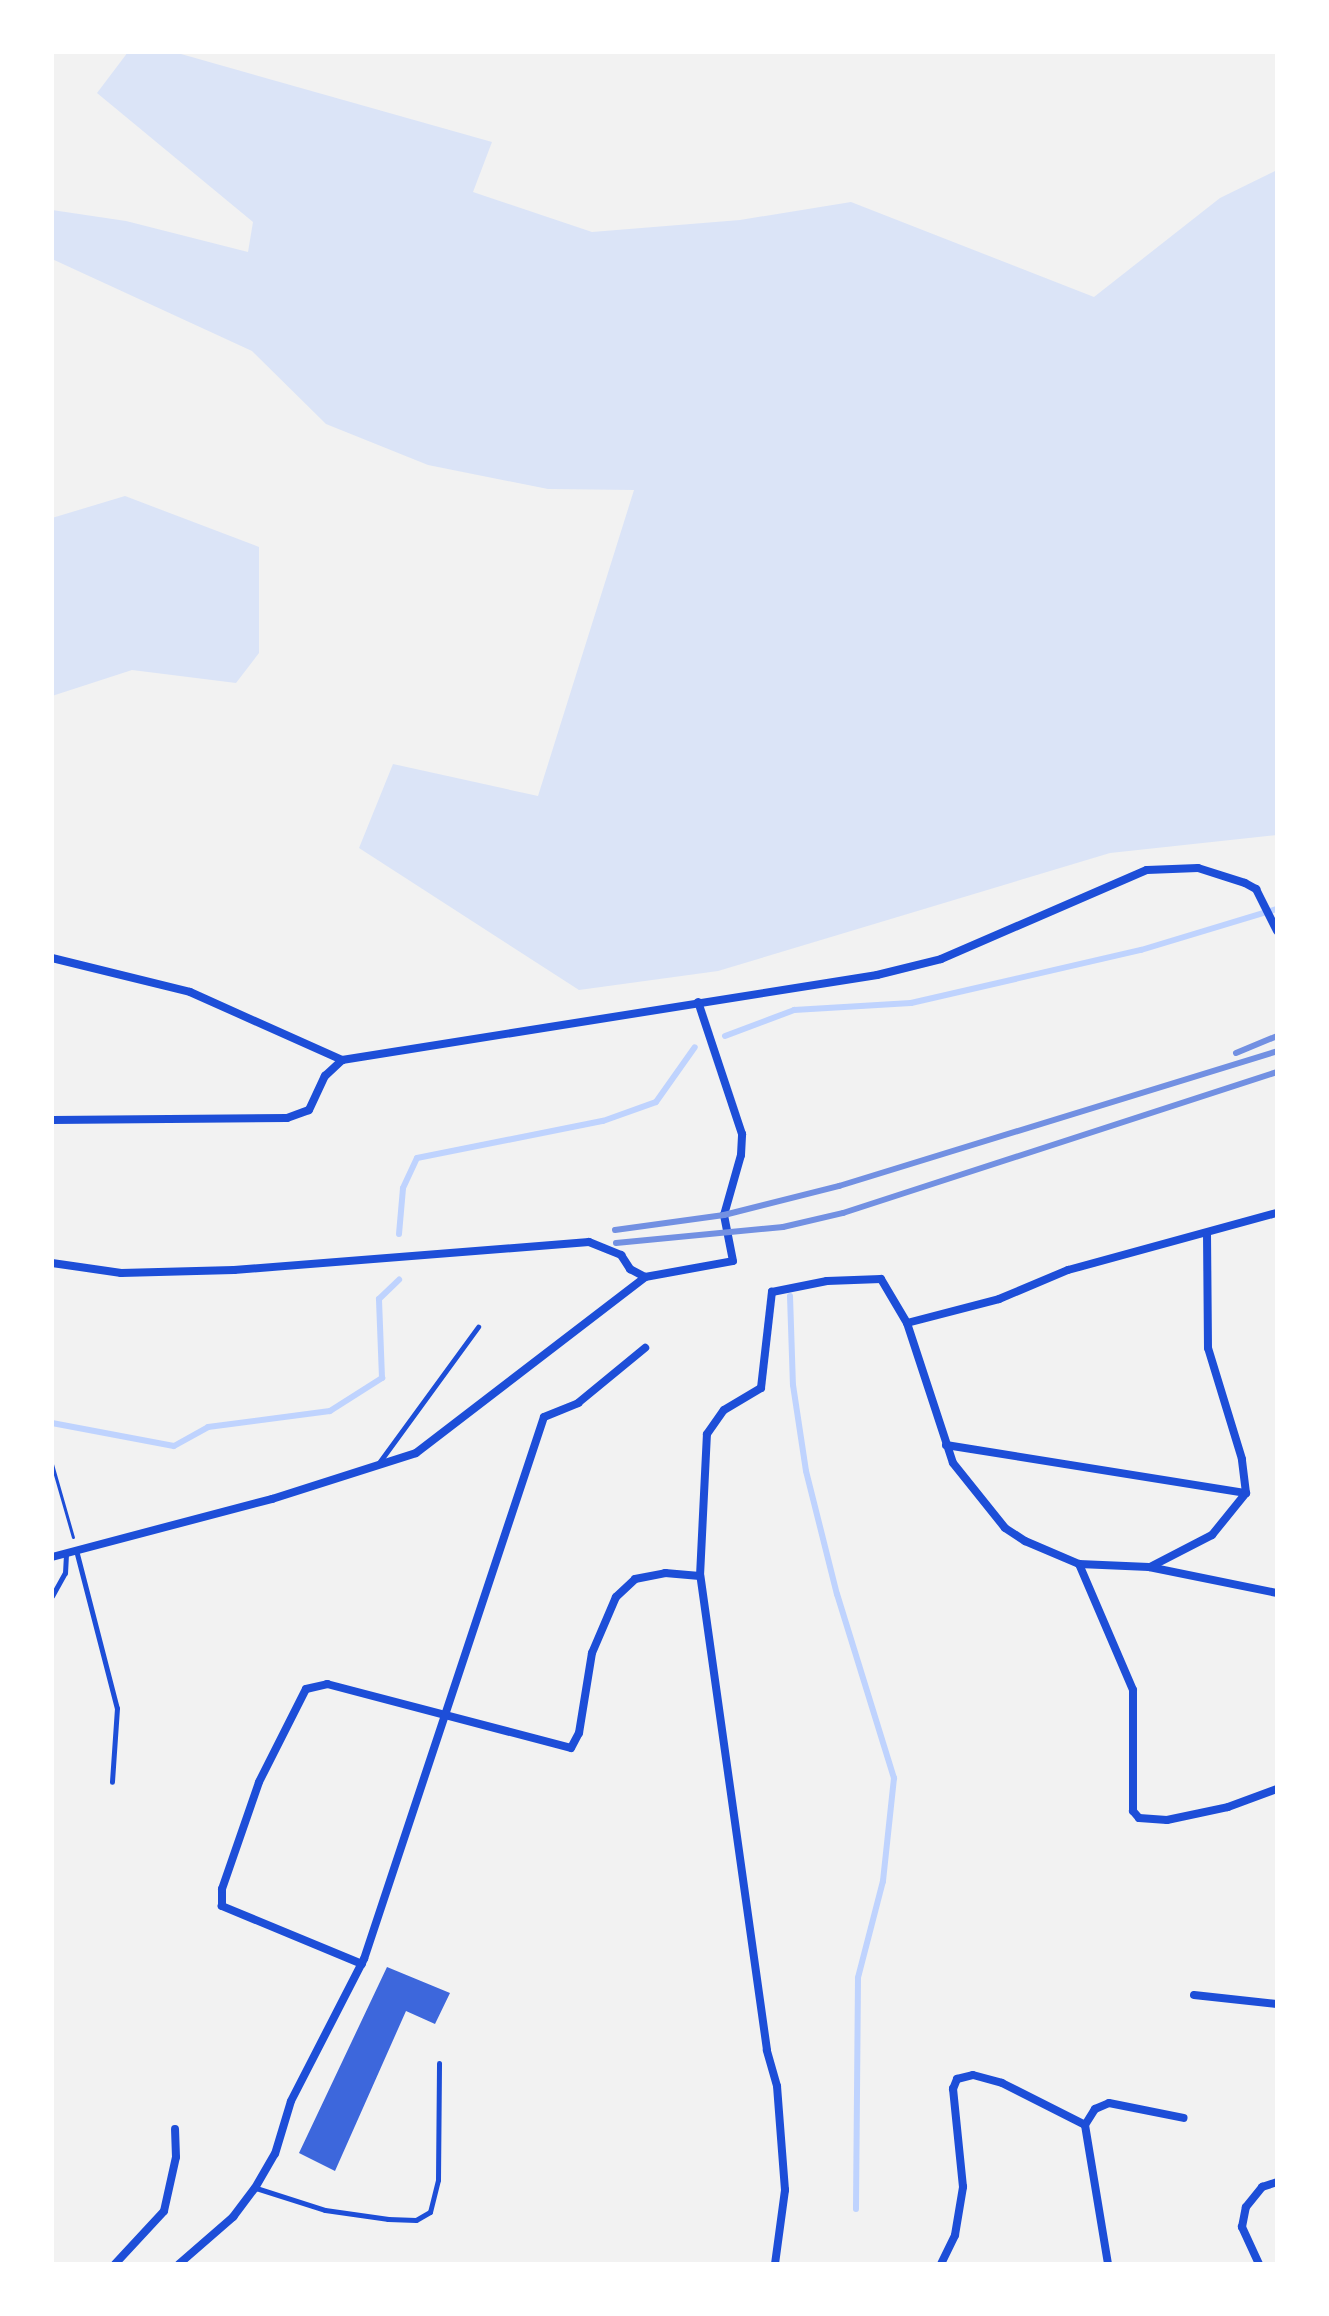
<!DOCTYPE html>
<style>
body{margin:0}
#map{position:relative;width:1329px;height:2316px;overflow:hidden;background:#f2f2f2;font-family:"Fira Sans",sans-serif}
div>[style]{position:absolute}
.green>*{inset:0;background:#dbe4f7}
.stream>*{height:6px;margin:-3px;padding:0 3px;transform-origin:3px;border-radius:3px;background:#bfd3fe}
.building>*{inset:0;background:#3d67dc}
.path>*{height:3px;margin:-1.5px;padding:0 1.5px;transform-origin:1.5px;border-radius:1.5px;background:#1d4ed8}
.service>*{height:5px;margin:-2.5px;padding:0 2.5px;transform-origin:2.5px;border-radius:2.5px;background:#1d4ed8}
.minor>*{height:8px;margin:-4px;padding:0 4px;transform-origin:4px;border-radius:4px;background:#1d4ed8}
.rail>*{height:6px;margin:-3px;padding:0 3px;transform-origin:3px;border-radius:3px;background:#7290e2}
span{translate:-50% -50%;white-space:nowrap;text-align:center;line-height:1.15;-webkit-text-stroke:8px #fff;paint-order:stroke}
.frame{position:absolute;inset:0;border:54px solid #fff;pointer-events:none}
</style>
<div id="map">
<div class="green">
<div style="clip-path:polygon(128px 52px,174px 52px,492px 142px,473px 192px,592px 232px,740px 220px,851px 202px,1094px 297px,1220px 198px,1277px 170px,1277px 835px,1110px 853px,718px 971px,579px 990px,359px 848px,393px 764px,538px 796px,634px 490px,548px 489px,428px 465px,326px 424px,252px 351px,52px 259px,52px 210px,126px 221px,248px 252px,253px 222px,97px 93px)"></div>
<div style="clip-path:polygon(125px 496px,259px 547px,259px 653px,236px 683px,132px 670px,52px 696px,52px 518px)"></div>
</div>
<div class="stream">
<div style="left:725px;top:1036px;width:74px;rotate:-20.6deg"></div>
<div style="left:794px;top:1010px;width:117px;rotate:-3.4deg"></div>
<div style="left:911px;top:1003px;width:236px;rotate:-13deg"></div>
<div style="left:1141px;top:950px;width:142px;rotate:-16.8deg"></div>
<div style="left:399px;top:1234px;width:46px;rotate:-85deg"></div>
<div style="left:403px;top:1188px;width:33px;rotate:-65deg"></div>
<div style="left:417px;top:1158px;width:190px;rotate:-11.3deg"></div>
<div style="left:603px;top:1121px;width:56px;rotate:-19.7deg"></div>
<div style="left:656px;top:1102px;width:67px;rotate:-54.7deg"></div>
<div style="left:790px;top:1296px;width:89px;rotate:88.1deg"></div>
<div style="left:793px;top:1385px;width:87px;rotate:81.4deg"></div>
<div style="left:806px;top:1471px;width:127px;rotate:75.9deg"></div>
<div style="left:837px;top:1594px;width:193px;rotate:72.8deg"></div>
<div style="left:894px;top:1778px;width:104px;rotate:96.1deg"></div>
<div style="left:883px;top:1881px;width:100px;rotate:104.5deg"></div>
<div style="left:858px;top:1978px;width:231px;rotate:90.5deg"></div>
<div style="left:52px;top:1423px;width:124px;rotate:10.7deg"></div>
<div style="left:174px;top:1446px;width:39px;rotate:-29deg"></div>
<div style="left:208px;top:1427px;width:123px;rotate:-7.5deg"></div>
<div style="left:330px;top:1411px;width:62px;rotate:-32.4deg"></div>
<div style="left:382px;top:1378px;width:79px;rotate:-92.2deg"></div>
<div style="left:379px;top:1299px;width:28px;rotate:-44deg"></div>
</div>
<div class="building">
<div style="clip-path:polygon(387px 1967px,450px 1993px,435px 2024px,406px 2011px,335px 2171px,299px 2153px)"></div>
</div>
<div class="path">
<div style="left:52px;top:1401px;width:1px;rotate:-90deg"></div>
<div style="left:52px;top:1464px;width:76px;rotate:74deg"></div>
</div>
<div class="service">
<div style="left:378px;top:1464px;width:170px;rotate:-53.9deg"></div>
<div style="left:76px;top:1550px;width:163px;rotate:75.5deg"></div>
<div style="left:117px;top:1708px;width:74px;rotate:93.9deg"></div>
<div style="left:52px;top:1596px;width:26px;rotate:-61deg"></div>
<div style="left:65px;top:1573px;width:20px;rotate:-87deg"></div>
<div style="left:256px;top:2188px;width:72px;rotate:17.7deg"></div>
<div style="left:325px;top:2210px;width:64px;rotate:8.1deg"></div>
<div style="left:388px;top:2219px;width:28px;rotate:2deg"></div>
<div style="left:416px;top:2220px;width:16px;rotate:-30deg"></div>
<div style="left:430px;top:2212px;width:33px;rotate:-76deg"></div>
<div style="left:438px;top:2180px;width:117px;rotate:-89.5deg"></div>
</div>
<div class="minor">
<div style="left:52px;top:958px;width:142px;rotate:13.8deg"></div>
<div style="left:190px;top:992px;width:167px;rotate:24.1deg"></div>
<div style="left:342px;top:1060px;width:542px;rotate:-9.03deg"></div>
<div style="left:877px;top:975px;width:66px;rotate:-14deg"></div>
<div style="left:941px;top:959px;width:224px;rotate:-23.4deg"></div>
<div style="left:1147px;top:870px;width:51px;rotate:-2.2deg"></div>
<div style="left:1198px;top:868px;width:49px;rotate:17.7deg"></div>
<div style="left:1245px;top:883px;width:13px;rotate:29deg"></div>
<div style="left:1256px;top:889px;width:47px;rotate:63.4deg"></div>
<div style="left:52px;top:1120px;width:235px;rotate:-0.5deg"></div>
<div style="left:287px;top:1118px;width:23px;rotate:-20deg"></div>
<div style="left:309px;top:1110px;width:38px;rotate:-65deg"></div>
<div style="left:325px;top:1076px;width:23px;rotate:-43deg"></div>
<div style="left:52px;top:1263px;width:70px;rotate:8.2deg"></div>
<div style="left:121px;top:1273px;width:113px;rotate:-1.5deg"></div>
<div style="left:234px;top:1270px;width:356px;rotate:-4.5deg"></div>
<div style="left:589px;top:1242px;width:35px;rotate:22deg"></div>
<div style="left:621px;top:1255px;width:17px;rotate:57deg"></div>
<div style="left:630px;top:1269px;width:17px;rotate:28deg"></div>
<div style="left:645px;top:1277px;width:89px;rotate:-10.3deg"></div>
<div style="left:733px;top:1261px;width:47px;rotate:-101.1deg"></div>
<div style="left:724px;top:1215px;width:62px;rotate:-74.2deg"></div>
<div style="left:741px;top:1155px;width:21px;rotate:-87deg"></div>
<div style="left:742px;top:1134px;width:139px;rotate:-108.4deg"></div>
<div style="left:907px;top:1323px;width:95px;rotate:-14.6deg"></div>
<div style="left:999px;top:1299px;width:75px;rotate:-22.8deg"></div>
<div style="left:1068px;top:1270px;width:217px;rotate:-15.3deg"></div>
<div style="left:946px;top:1445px;width:304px;rotate:9.1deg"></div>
<div style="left:52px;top:1557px;width:228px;rotate:-14.8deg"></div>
<div style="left:272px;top:1499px;width:151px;rotate:-17.7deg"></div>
<div style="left:416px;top:1453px;width:289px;rotate:-37.5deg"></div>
<div style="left:1079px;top:1564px;width:137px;rotate:66.8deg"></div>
<div style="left:1133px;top:1690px;width:121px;rotate:90deg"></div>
<div style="left:1133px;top:1811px;width:9px;rotate:49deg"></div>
<div style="left:1139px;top:1818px;width:28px;rotate:4deg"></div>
<div style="left:1167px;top:1820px;width:62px;rotate:-12deg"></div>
<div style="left:1228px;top:1807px;width:52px;rotate:-20.2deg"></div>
<div style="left:1150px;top:1567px;width:70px;rotate:-27.3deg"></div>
<div style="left:1212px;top:1535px;width:54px;rotate:-51deg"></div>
<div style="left:1246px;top:1493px;width:34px;rotate:-97deg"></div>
<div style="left:1242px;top:1459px;width:116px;rotate:-107deg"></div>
<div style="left:1208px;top:1348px;width:113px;rotate:-90.5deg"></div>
<div style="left:362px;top:1964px;width:152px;rotate:-157.5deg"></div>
<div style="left:222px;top:1906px;width:17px;rotate:-90deg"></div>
<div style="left:222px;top:1889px;width:113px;rotate:-70.9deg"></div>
<div style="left:259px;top:1782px;width:104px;rotate:-63.2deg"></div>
<div style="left:306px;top:1689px;width:22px;rotate:-13deg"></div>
<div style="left:327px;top:1684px;width:252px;rotate:14.7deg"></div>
<div style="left:571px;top:1748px;width:17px;rotate:-62deg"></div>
<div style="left:579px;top:1733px;width:81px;rotate:-80.8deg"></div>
<div style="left:592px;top:1653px;width:61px;rotate:-66.8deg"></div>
<div style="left:616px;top:1597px;width:26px;rotate:-43deg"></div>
<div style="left:635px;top:1579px;width:31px;rotate:-11deg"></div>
<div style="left:665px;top:1573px;width:35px;rotate:5deg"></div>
<div style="left:1194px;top:1995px;width:83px;rotate:6.2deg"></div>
<div style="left:1085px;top:2125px;width:19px;rotate:-58deg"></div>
<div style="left:1095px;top:2109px;width:15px;rotate:-23deg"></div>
<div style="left:1109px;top:2103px;width:76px;rotate:11.3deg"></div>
<div style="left:115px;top:2264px;width:72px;rotate:-47.2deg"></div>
<div style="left:164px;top:2211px;width:55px;rotate:-77.5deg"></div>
<div style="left:176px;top:2157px;width:28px;rotate:-92deg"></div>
<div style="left:179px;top:2264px;width:72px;rotate:-41deg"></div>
<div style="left:233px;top:2217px;width:36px;rotate:-53deg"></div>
<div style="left:255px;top:2188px;width:39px;rotate:-60deg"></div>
<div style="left:275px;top:2154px;width:55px;rotate:-73.2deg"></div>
<div style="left:291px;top:2101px;width:160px;rotate:-62.8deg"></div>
<div style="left:364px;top:1959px;width:571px;rotate:-71.63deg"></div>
<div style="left:544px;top:1417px;width:37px;rotate:-22deg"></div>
<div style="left:578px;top:1403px;width:87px;rotate:-39.4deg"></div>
<div style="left:775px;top:2264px;width:75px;rotate:-82.3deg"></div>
<div style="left:785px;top:2190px;width:104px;rotate:-94.4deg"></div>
<div style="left:777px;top:2086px;width:37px;rotate:-106deg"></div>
<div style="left:767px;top:2050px;width:479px;rotate:-98deg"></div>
<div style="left:700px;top:1576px;width:142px;rotate:-87.2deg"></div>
<div style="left:707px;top:1434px;width:29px;rotate:-55deg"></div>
<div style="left:724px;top:1410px;width:43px;rotate:-30.7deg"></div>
<div style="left:761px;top:1388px;width:97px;rotate:-83.5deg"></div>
<div style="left:772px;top:1292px;width:56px;rotate:-11.3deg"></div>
<div style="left:827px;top:1281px;width:54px;rotate:-2.1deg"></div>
<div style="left:881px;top:1279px;width:51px;rotate:59.4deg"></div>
<div style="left:907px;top:1323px;width:147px;rotate:71.8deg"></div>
<div style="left:953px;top:1463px;width:83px;rotate:51.3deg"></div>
<div style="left:1005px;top:1528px;width:24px;rotate:33deg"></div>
<div style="left:1025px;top:1541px;width:59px;rotate:23.1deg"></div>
<div style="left:1079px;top:1564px;width:70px;rotate:2.5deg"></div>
<div style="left:1149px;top:1567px;width:131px;rotate:11.5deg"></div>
<div style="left:941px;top:2264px;width:32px;rotate:-64deg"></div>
<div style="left:955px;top:2235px;width:49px;rotate:-80.5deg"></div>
<div style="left:963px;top:2187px;width:99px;rotate:-95.8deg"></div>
<div style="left:953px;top:2089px;width:11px;rotate:-68deg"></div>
<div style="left:957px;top:2079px;width:16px;rotate:-14deg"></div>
<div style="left:973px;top:2075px;width:30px;rotate:15deg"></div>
<div style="left:1002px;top:2083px;width:93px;rotate:26.8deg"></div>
<div style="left:1085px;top:2125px;width:141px;rotate:80.6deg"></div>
<div style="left:1259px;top:2264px;width:41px;rotate:-114.7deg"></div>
<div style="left:1242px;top:2227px;width:20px;rotate:-79deg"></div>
<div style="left:1246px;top:2207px;width:26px;rotate:-51deg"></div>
<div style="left:1262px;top:2187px;width:16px;rotate:-18deg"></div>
</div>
<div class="rail">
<div style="left:1236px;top:1053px;width:44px;rotate:-22.5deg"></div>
<div style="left:615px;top:1230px;width:110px;rotate:-7.8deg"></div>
<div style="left:724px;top:1215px;width:119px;rotate:-14.2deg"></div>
<div style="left:839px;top:1186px;width:458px;rotate:-17.1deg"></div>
<div style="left:616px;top:1243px;width:168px;rotate:-5.5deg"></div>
<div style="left:783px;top:1227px;width:62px;rotate:-13.1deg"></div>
<div style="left:843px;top:1213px;width:456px;rotate:-18deg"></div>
</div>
<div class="frame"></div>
</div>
